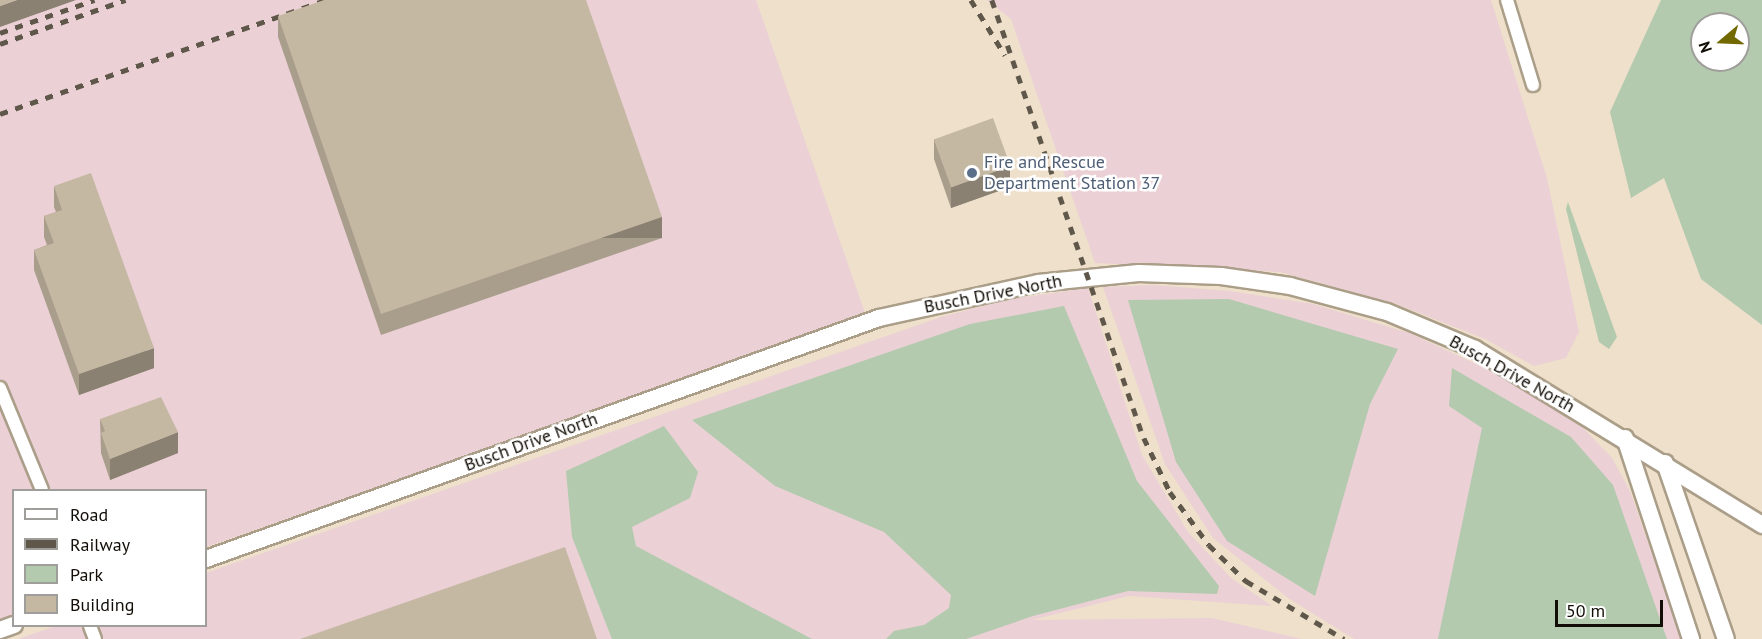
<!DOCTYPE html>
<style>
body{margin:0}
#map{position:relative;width:1762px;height:639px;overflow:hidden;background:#eee0ca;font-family:"PT Sans",sans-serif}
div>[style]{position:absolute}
.industrial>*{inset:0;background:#ebd0d6}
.green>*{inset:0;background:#b3caae}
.roads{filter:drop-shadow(2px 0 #ab9e89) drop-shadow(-2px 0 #ab9e89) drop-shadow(0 2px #ab9e89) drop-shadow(0 -2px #ab9e89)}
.street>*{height:12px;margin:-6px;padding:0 6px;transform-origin:6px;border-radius:6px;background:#fff}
.secondary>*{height:16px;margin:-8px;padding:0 8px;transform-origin:8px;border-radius:8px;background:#fff}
.rail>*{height:4.5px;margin-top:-2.25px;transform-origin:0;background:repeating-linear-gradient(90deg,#5f574a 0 8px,transparent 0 16px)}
.wall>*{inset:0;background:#a99e8c}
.shaded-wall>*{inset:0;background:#8a8172;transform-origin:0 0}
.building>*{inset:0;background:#c5b8a3;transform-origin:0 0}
.dots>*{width:16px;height:16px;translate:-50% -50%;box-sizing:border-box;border:3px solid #fff;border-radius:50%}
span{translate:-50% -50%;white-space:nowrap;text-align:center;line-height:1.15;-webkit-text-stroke:5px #fff;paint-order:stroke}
.service-label{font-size:18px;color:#4e5e75}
.left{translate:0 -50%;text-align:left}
.street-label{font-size:18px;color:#120d06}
.legend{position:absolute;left:12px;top:489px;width:195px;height:138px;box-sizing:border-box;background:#fff;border:2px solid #a09e9b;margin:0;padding:8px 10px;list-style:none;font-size:18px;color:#120d06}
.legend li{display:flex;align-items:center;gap:12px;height:30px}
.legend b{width:30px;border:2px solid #a09e9b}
.north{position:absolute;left:1690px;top:12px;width:60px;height:60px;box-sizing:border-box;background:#fff;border:2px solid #a09e9b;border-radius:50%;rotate:251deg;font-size:16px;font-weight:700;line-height:24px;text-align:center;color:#120d06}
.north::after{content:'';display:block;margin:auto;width:21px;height:27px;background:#726900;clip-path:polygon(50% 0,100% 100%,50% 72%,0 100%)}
.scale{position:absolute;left:1555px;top:600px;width:108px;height:27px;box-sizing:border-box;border:3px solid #120d06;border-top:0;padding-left:8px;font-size:18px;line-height:21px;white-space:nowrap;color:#120d06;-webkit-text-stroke:4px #fff;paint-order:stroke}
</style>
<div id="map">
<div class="industrial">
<div style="clip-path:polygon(0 0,756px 0,866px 316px,206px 547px,206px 490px,14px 490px,13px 615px,0 619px)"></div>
<div style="clip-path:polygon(987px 0,1491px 0,1547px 178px,1579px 332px,1566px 358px,1534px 366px,1485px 339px,1394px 303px,1280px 272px,1095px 263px,1011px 19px)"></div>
<div style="clip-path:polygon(1153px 285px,1230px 291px,1313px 304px,1409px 333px,1494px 372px,1582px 427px,1612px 458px,1630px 491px,1682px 639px,1354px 639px,1288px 598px,1213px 538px,1165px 464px,1103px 287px)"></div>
<div style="clip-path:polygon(1088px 288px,1142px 455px,1188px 532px,1231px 578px,1272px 606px,1129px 596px,1032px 620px,1212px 618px,1302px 639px,18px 639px,56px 626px,206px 626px,206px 573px,941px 317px,1010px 299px)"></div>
</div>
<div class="green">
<div style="clip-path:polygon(evenodd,1661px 0,1762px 0,1762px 325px,1701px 279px,1664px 178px,1631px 198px,1610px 112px,1661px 0,1702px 24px,1738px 24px,1738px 60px,1702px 60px,1702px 24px)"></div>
<div style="clip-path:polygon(1568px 202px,1617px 337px,1609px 349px,1599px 342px,1594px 322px,1566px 209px)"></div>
<div style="clip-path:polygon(1229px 299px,1398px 349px,1370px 404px,1315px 596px,1227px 541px,1176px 462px,1128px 300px)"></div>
<div style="clip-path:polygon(1064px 306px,1137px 481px,1219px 586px,1217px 594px,1128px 591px,1033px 616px,966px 639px,886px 639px,894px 631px,924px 625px,949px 608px,951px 595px,884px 532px,775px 486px,692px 420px,970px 324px)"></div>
<div style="clip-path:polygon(1452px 368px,1571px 437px,1613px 485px,1667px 639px,1438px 639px,1482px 428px,1449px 406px)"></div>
<div style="clip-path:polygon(664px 426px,698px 472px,690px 498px,632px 527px,636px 546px,812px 639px,612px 639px,572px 537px,566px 471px)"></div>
</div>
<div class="roads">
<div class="street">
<div style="left:1507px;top:0;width:89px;rotate:73deg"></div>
<div style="left:0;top:388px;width:110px;rotate:67.6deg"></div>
<div style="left:90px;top:626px;width:14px;rotate:69deg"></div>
</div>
<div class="secondary">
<div style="left:1625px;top:438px;width:212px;rotate:71.8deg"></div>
<div style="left:1665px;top:463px;width:186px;rotate:70.9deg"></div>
<div style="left:206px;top:559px;width:715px;rotate:-19.7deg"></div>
<div style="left:879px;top:318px;width:163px;rotate:-12.4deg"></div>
<div style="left:1038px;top:283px;width:101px;rotate:-5.7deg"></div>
<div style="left:1139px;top:273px;width:82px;rotate:2.1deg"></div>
<div style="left:1221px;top:276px;width:70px;rotate:8.2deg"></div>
<div style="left:1290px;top:286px;width:100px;rotate:15deg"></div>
<div style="left:1387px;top:312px;width:95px;rotate:22.8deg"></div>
<div style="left:1475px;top:349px;width:337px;rotate:31.5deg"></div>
<div style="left:0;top:630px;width:15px;rotate:-20deg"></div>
</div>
</div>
<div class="rail">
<div style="left:971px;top:0;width:65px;rotate:58.3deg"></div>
<div style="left:992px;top:0;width:464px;rotate:70.9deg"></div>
<div style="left:1144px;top:438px;width:60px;rotate:64.3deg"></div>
<div style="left:1170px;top:492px;width:66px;rotate:53.7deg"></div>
<div style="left:1209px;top:545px;width:52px;rotate:44.2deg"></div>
<div style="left:1246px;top:581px;width:114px;rotate:30.6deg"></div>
<div style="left:0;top:33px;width:100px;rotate:-19.3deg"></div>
<div style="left:0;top:44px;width:133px;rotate:-19.4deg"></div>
<div style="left:0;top:114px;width:345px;rotate:-19.3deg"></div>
</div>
<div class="wall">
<div style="clip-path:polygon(278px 16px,662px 238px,381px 335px,278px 37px)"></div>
<div style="clip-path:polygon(934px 139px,1010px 187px,951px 208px,934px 159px)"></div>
<div style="clip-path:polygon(54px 186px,154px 368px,79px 395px,34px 270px,34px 250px,47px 245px,44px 237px,44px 216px,56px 212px,54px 207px)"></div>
<div style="clip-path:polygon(100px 419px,178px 453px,110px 480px,101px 453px)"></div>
</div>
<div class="shaded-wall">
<div style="clip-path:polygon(17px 0,76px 0,0 27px,0 6px)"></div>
<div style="clip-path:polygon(1010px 166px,1010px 187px,951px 208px,951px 187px)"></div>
<div style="left:662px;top:217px;width:21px;height:297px;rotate:90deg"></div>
<div style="clip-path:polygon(154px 348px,154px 368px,79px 395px,79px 374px)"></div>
<div style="clip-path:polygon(178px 432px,178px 453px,110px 480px,110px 459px)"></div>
</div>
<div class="building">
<div style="clip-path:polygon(0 0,17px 0,0 6px)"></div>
<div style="clip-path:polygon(324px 0,586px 0,662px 217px,381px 314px,278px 16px)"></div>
<div style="left:993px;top:118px;width:51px;height:63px;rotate:70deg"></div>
<div style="clip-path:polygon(91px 173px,154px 348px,79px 374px,34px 250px,54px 243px,44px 216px,62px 210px,54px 186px)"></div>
<div style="clip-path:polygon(161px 397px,178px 432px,110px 459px,101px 433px,105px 431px,100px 419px)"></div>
<div style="clip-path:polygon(565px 547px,597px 639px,300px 639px)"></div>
</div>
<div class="dots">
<div style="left:972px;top:173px;background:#5c6f8a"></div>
</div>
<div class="service-label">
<span class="left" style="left:984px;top:173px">Fire and Rescue<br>Department Station 37</span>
</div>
<div class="street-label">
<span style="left:993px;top:294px;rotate:-11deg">Busch Drive North</span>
<span style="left:1512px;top:374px;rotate:29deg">Busch Drive North</span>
<span style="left:531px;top:442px;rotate:-20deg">Busch Drive North</span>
</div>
<ul class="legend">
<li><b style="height:8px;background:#fff"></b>Road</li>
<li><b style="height:8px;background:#5f574a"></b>Railway</li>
<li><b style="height:16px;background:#b3caae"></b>Park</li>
<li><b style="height:16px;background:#c5b8a3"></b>Building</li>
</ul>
<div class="north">N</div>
<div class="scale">50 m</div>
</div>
